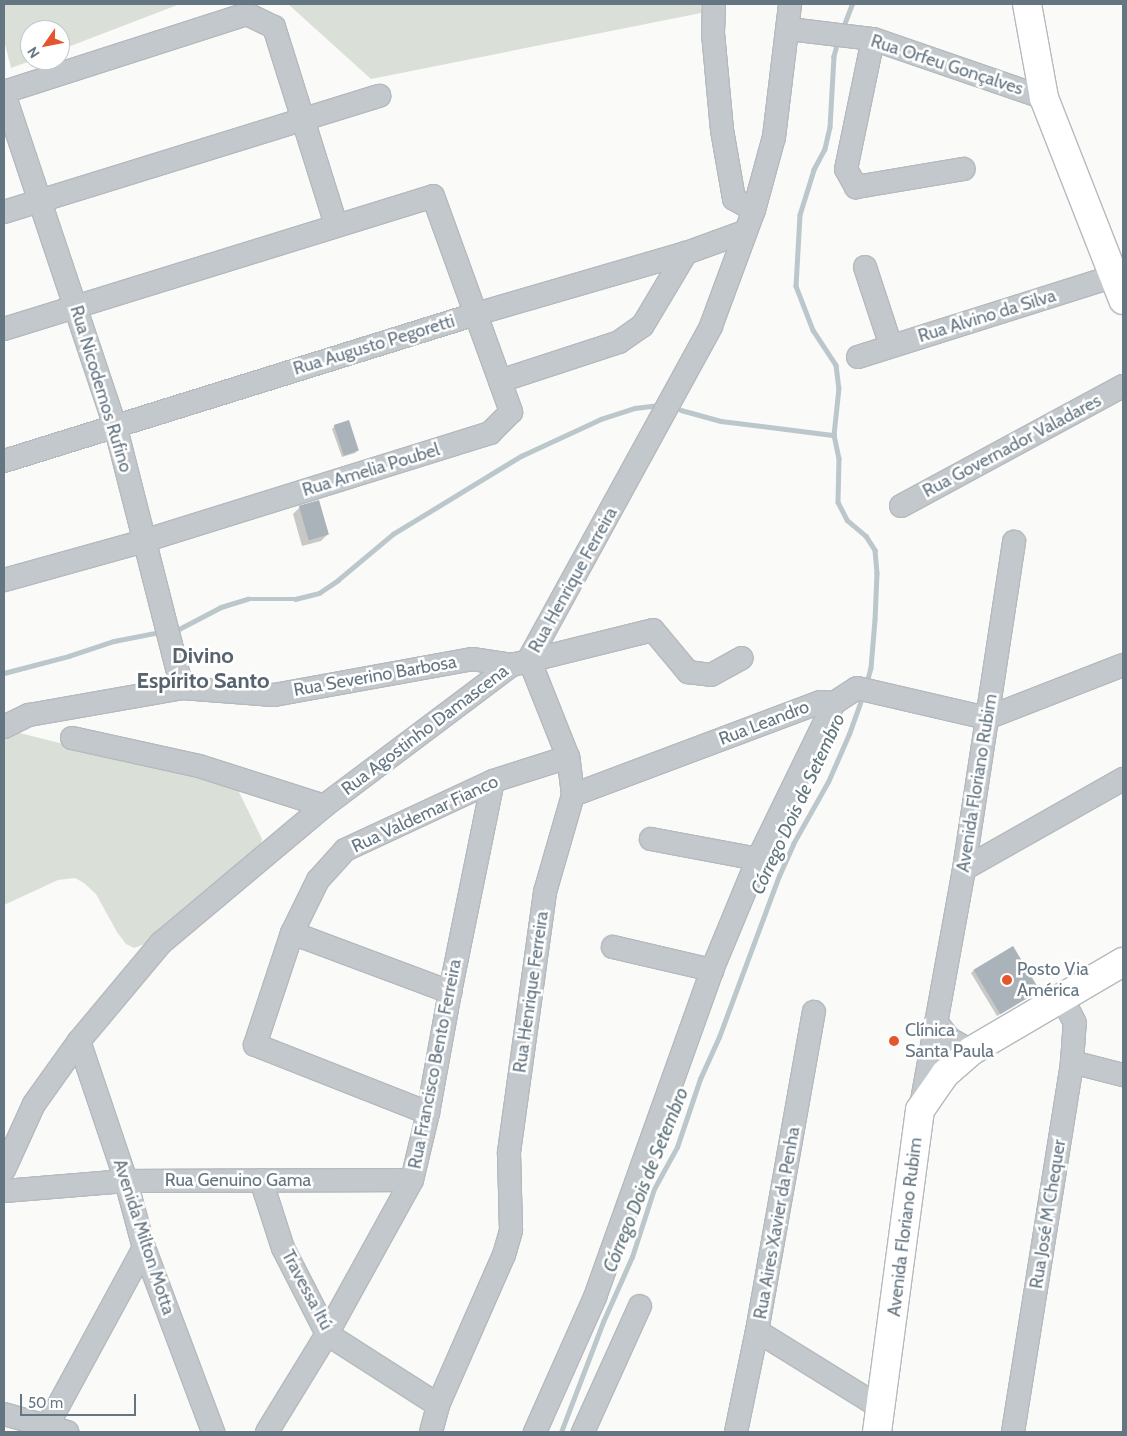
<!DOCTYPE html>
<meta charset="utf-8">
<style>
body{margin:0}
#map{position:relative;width:1127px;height:1436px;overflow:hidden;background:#fafaf8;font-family:Cabin,sans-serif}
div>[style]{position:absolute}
.green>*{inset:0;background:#dadfd7}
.shadow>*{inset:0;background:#0003}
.stream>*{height:4.5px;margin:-2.25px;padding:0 2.25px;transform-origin:2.25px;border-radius:2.25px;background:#bbc7cb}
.building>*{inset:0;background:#aab3b9;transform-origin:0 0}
.roads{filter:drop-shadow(1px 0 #b5babe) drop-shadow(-1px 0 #b5babe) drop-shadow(0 1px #b5babe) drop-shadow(0 -1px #b5babe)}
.minor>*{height:22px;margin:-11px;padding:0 11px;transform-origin:11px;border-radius:11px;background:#c3c8cc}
.major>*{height:28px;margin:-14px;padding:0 14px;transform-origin:14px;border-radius:14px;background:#fff}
.dots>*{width:14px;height:14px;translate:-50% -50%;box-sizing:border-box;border:2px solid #fff;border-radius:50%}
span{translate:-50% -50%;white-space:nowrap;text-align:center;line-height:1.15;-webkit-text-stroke:5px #fff;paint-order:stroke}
.street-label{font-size:18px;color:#657683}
.poi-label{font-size:18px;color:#657683}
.left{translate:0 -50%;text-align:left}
.water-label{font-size:19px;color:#60757c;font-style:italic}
.district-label{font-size:22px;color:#57646e;font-weight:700}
.frame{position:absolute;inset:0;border:5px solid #657683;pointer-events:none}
.north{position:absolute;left:20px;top:20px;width:50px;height:50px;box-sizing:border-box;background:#fff;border:1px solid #c1c8cd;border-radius:50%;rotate:237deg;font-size:14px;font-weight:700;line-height:20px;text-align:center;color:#657683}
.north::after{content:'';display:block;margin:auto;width:18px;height:22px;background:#e4572e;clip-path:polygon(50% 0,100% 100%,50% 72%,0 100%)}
.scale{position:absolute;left:20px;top:1394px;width:116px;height:22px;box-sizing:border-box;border:2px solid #657683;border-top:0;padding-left:6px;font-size:15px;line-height:18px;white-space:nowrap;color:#657683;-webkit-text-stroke:4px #fff;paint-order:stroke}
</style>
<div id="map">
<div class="green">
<div style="clip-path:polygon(4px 4px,180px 4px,60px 50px,60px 30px,30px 30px,30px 60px,33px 60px,11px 68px,4px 40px)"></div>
<div style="clip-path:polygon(288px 4px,711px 4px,711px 11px,371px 79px)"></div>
<div style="clip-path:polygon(4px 732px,16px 732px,237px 788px,262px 839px,259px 850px,155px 940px,134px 948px,126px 944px,117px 932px,96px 894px,84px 883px,75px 878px,58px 880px,4px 905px)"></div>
</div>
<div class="shadow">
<div style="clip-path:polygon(335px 426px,358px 450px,355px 453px,342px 457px,332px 429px)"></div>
<div style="clip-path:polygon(300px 507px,327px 535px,321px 541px,302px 546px,293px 514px)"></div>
<div style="clip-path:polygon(974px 970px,1036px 993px,997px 1016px,971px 973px)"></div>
</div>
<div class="stream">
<div style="left:842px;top:30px;width:28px;rotate:-69deg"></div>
<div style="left:838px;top:42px;width:15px;rotate:106deg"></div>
<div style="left:834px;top:56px;width:71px;rotate:93.2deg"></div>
<div style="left:830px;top:127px;width:23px;rotate:103deg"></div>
<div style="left:825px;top:149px;width:24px;rotate:118deg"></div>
<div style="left:814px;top:170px;width:47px;rotate:107.3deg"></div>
<div style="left:800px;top:215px;width:71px;rotate:93.2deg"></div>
<div style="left:796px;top:286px;width:47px;rotate:68.9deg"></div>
<div style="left:813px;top:330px;width:42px;rotate:56.7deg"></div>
<div style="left:836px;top:365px;width:23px;rotate:83deg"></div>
<div style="left:839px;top:388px;width:47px;rotate:96.1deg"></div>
<div style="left:834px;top:435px;width:24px;rotate:78deg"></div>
<div style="left:839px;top:458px;width:44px;rotate:91.3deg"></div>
<div style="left:838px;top:502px;width:20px;rotate:63deg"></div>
<div style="left:847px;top:520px;width:25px;rotate:40deg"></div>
<div style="left:866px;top:536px;width:17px;rotate:57deg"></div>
<div style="left:875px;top:550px;width:23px;rotate:85deg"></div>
<div style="left:877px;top:573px;width:47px;rotate:92.4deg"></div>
<div style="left:875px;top:620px;width:48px;rotate:94.8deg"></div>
<div style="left:871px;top:668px;width:16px;rotate:105deg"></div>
<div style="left:681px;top:410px;width:41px;rotate:15.4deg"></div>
<div style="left:721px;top:421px;width:114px;rotate:7.1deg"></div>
<div style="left:179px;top:629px;width:47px;rotate:-27.6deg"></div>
<div style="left:221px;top:607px;width:28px;rotate:-17deg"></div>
<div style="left:248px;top:599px;width:47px"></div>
<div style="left:295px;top:599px;width:25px;rotate:-14deg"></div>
<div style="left:319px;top:593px;width:23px;rotate:-34deg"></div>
<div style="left:338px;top:580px;width:72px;rotate:-39.9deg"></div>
<div style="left:393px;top:534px;width:150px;rotate:-31.4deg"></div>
<div style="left:521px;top:456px;width:88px;rotate:-24.8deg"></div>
<div style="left:601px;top:419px;width:36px;rotate:-18deg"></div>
<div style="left:635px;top:408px;width:24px;rotate:-7deg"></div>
<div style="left:4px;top:673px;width:67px;rotate:-14.7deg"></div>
<div style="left:69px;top:656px;width:47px;rotate:-18.4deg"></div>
<div style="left:114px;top:641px;width:47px;rotate:-11.1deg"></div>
<div style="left:561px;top:1432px;width:118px;rotate:-69.1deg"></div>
<div style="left:603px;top:1322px;width:71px;rotate:-66deg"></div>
<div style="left:632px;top:1257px;width:71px;rotate:-72.1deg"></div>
<div style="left:654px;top:1189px;width:48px;rotate:-61.3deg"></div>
<div style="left:677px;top:1147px;width:72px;rotate:-71.3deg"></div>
<div style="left:700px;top:1079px;width:46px;rotate:-65.7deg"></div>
<div style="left:719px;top:1037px;width:172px;rotate:-69.6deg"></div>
<div style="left:779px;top:876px;width:35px;rotate:-66deg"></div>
<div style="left:793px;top:844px;width:71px;rotate:-60.6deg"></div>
<div style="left:828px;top:782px;width:52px;rotate:-66.4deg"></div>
<div style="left:849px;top:734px;width:41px;rotate:-70.3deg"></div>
</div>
<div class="building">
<div style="left:349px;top:420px;width:32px;height:16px;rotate:72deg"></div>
<div style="left:319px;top:500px;width:36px;height:21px;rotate:74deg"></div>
<div style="left:1013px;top:946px;width:52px;height:46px;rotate:59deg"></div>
</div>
<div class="roads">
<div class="minor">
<div style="left:714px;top:4px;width:29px;rotate:92deg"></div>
<div style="left:713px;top:33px;width:97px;rotate:84.7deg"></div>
<div style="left:722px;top:130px;width:70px;rotate:80.1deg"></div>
<div style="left:734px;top:199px;width:23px;rotate:29deg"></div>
<div style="left:789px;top:29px;width:85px;rotate:6.8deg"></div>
<div style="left:873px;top:39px;width:181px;rotate:19deg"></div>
<div style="left:873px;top:39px;width:133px;rotate:101.7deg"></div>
<div style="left:846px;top:169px;width:21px;rotate:61deg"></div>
<div style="left:856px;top:187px;width:109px;rotate:-9.5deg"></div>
<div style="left:4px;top:92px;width:255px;rotate:-17.8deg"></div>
<div style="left:247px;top:14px;width:30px;rotate:26deg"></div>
<div style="left:274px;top:27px;width:207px;rotate:72.6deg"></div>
<div style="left:4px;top:94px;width:349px;rotate:71.5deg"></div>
<div style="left:115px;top:425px;width:271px;rotate:75.7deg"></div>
<div style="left:4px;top:212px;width:393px;rotate:-17.2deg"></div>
<div style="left:865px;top:267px;width:83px;rotate:71.8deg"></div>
<div style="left:4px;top:329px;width:449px;rotate:-17.2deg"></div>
<div style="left:433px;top:196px;width:230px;rotate:70.1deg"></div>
<div style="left:511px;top:412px;width:30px;rotate:135deg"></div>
<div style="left:490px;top:433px;width:362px;rotate:162.7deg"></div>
<div style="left:144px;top:541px;width:145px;rotate:164.4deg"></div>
<div style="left:858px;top:357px;width:269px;rotate:-17.5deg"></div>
<div style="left:500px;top:381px;width:125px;rotate:-18.1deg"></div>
<div style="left:619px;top:342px;width:29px;rotate:-35deg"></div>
<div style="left:643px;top:325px;width:84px;rotate:-59.2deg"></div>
<div style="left:4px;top:461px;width:494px;rotate:-17.3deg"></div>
<div style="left:476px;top:314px;width:219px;rotate:-16.2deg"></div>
<div style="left:686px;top:253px;width:62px;rotate:-19.9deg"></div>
<div style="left:901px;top:506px;width:252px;rotate:-28.4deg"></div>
<div style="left:4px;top:727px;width:28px;rotate:-26deg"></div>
<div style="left:29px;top:715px;width:155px;rotate:-10deg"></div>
<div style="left:182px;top:688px;width:92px;rotate:4.4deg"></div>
<div style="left:274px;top:695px;width:201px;rotate:-10.3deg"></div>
<div style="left:472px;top:659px;width:40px;rotate:8.5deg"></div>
<div style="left:72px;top:738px;width:130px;rotate:12.4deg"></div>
<div style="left:199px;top:766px;width:131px;rotate:17.7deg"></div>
<div style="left:573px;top:795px;width:264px;rotate:-20.6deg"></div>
<div style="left:820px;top:702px;width:14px;rotate:4deg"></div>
<div style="left:834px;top:703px;width:27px;rotate:-33deg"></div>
<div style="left:857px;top:688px;width:133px;rotate:13deg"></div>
<div style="left:987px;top:718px;width:146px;rotate:-21.3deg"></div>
<div style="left:651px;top:839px;width:109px;rotate:10.6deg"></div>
<div style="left:964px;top:869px;width:183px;rotate:-29.5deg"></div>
<div style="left:292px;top:933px;width:169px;rotate:20.5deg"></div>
<div style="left:613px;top:947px;width:102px;rotate:13.1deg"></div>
<div style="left:936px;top:1022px;width:22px;rotate:51deg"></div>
<div style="left:950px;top:1039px;width:24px;rotate:30deg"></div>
<div style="left:79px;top:1041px;width:148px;rotate:71.4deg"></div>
<div style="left:126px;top:1181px;width:69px;rotate:75deg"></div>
<div style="left:144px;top:1248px;width:197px;rotate:69.4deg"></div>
<div style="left:1072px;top:1062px;width:53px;rotate:14.3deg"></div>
<div style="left:921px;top:1106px;width:241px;rotate:-79.7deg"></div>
<div style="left:964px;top:869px;width:331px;rotate:-81.3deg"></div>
<div style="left:428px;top:1113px;width:186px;rotate:-158.5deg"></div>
<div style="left:255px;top:1045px;width:118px;rotate:-71.7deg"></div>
<div style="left:292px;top:933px;width:59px;rotate:-63.9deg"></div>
<div style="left:318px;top:880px;width:40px;rotate:-48deg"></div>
<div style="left:345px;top:850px;width:163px;rotate:-25deg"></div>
<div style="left:493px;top:781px;width:79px;rotate:-17.7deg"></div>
<div style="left:4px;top:1170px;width:72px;rotate:-65.6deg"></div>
<div style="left:34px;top:1104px;width:77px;rotate:-54.5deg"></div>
<div style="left:79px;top:1041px;width:128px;rotate:-50.1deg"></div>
<div style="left:161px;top:943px;width:213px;rotate:-40deg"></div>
<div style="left:324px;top:806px;width:235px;rotate:-36.9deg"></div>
<div style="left:512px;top:665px;width:145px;rotate:-13.9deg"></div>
<div style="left:653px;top:630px;width:55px;rotate:50.2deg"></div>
<div style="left:688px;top:672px;width:23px;rotate:7deg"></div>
<div style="left:711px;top:675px;width:35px;rotate:-29deg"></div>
<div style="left:261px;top:1180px;width:71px;rotate:72.1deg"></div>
<div style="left:283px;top:1248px;width:97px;rotate:62.9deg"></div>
<div style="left:327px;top:1334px;width:132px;rotate:32.6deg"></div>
<div style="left:4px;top:1191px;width:122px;rotate:-4.7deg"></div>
<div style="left:126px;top:1181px;width:286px;rotate:-0.2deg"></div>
<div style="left:757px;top:1331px;width:146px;rotate:31.8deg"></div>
<div style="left:4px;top:1414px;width:66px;rotate:15.9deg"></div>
<div style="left:44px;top:1432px;width:209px;rotate:-61.5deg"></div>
<div style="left:267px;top:1432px;width:115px;rotate:-58.5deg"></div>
<div style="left:327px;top:1334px;width:176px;rotate:-61.1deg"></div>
<div style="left:412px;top:1180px;width:69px;rotate:-76.6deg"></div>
<div style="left:428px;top:1113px;width:123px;rotate:-79.7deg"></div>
<div style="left:450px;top:992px;width:215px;rotate:-78.5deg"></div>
<div style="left:431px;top:1432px;width:28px;rotate:-75deg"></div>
<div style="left:438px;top:1405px;width:164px;rotate:-66.3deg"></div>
<div style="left:504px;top:1255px;width:26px;rotate:-74deg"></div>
<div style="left:511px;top:1230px;width:78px;rotate:-91.5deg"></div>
<div style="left:509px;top:1152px;width:262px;rotate:-82.1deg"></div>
<div style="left:545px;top:892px;width:101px;rotate:-73.9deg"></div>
<div style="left:573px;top:795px;width:38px;rotate:-97deg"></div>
<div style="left:568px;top:757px;width:105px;rotate:-111.7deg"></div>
<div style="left:529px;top:659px;width:379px;rotate:-61.3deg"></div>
<div style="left:711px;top:326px;width:124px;rotate:-69.7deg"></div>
<div style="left:754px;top:210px;width:76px;rotate:-74.7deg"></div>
<div style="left:774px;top:137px;width:134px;rotate:-83.1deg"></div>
<div style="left:535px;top:1432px;width:148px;rotate:-66deg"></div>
<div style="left:595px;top:1297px;width:347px;rotate:-70.3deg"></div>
<div style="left:712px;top:970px;width:120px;rotate:-67.5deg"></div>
<div style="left:758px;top:859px;width:174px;rotate:-64deg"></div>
<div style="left:583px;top:1432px;width:138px;rotate:-65.7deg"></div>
<div style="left:736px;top:1432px;width:103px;rotate:-78.3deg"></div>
<div style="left:757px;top:1331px;width:324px;rotate:-79.9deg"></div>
<div style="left:1013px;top:1432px;width:375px;rotate:-80.9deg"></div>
<div style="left:1072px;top:1062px;width:39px;rotate:-86deg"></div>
<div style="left:1075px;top:1023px;width:29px;rotate:-117deg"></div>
</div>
<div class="major">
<div style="left:1027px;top:4px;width:96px;rotate:79.7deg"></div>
<div style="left:1044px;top:98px;width:217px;rotate:68.6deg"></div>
<div style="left:877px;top:1432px;width:325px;rotate:-82.4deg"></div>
<div style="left:920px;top:1110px;width:44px;rotate:-55.2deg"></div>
<div style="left:945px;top:1074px;width:35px;rotate:-41deg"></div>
<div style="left:971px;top:1051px;width:176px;rotate:-30.4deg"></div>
</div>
</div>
<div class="dots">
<div style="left:1007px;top:980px;background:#e4572e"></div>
<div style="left:894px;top:1041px;background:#e4572e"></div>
</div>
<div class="street-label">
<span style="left:947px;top:65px;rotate:18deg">Rua Orfeu Gonçalves</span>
<span style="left:987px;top:316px;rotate:-17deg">Rua Alvino da Silva</span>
<span style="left:374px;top:345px;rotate:-17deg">Rua Augusto Pegoretti</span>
<span style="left:101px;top:389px;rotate:73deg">Rua Nicodemos Rufino</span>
<span style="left:1012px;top:446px;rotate:-28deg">Rua Governador Valadares</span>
<span style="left:371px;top:470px;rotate:-17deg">Rua Amelia Poubel</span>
<span style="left:573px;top:580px;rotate:-61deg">Rua Henrique Ferreira</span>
<span style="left:375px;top:676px;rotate:-10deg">Rua Severino Barbosa</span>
<span style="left:764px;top:723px;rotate:-21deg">Rua Leandro</span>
<span style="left:425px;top:730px;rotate:-37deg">Rua Agostinho Damascena</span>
<span style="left:977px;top:783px;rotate:-81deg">Avenida Floriano Rubim</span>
<span style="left:425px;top:814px;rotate:-25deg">Rua Valdemar Fianco</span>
<span style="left:531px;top:992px;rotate:-82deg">Rua Henrique Ferreira</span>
<span style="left:435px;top:1064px;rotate:-79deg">Rua Francisco Bento Ferreira</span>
<span style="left:238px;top:1180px">Rua Genuino Gama</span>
<span style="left:1048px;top:1214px;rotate:-81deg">Rua José M Chequer</span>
<span style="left:777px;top:1223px;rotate:-80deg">Rua Aires Xavier da Penha</span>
<span style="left:905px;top:1227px;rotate:-83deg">Avenida Floriano Rubim</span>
<span style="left:144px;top:1237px;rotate:72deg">Avenida Milton Motta</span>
<span style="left:307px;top:1290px;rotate:62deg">Travessa Itú</span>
</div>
<div class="poi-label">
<span class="left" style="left:1017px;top:980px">Posto Via<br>América</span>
<span class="left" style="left:905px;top:1041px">Clínica<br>Santa Paula</span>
</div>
<div class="water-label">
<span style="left:798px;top:804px;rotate:-65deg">Córrego Dois de Setembro</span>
<span style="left:646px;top:1180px;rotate:-68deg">Córrego Dois de Setembro</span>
</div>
<div class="district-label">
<span style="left:203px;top:668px">Divino<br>Espírito Santo</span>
</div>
<div class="frame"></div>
<div class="north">N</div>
<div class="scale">50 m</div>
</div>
